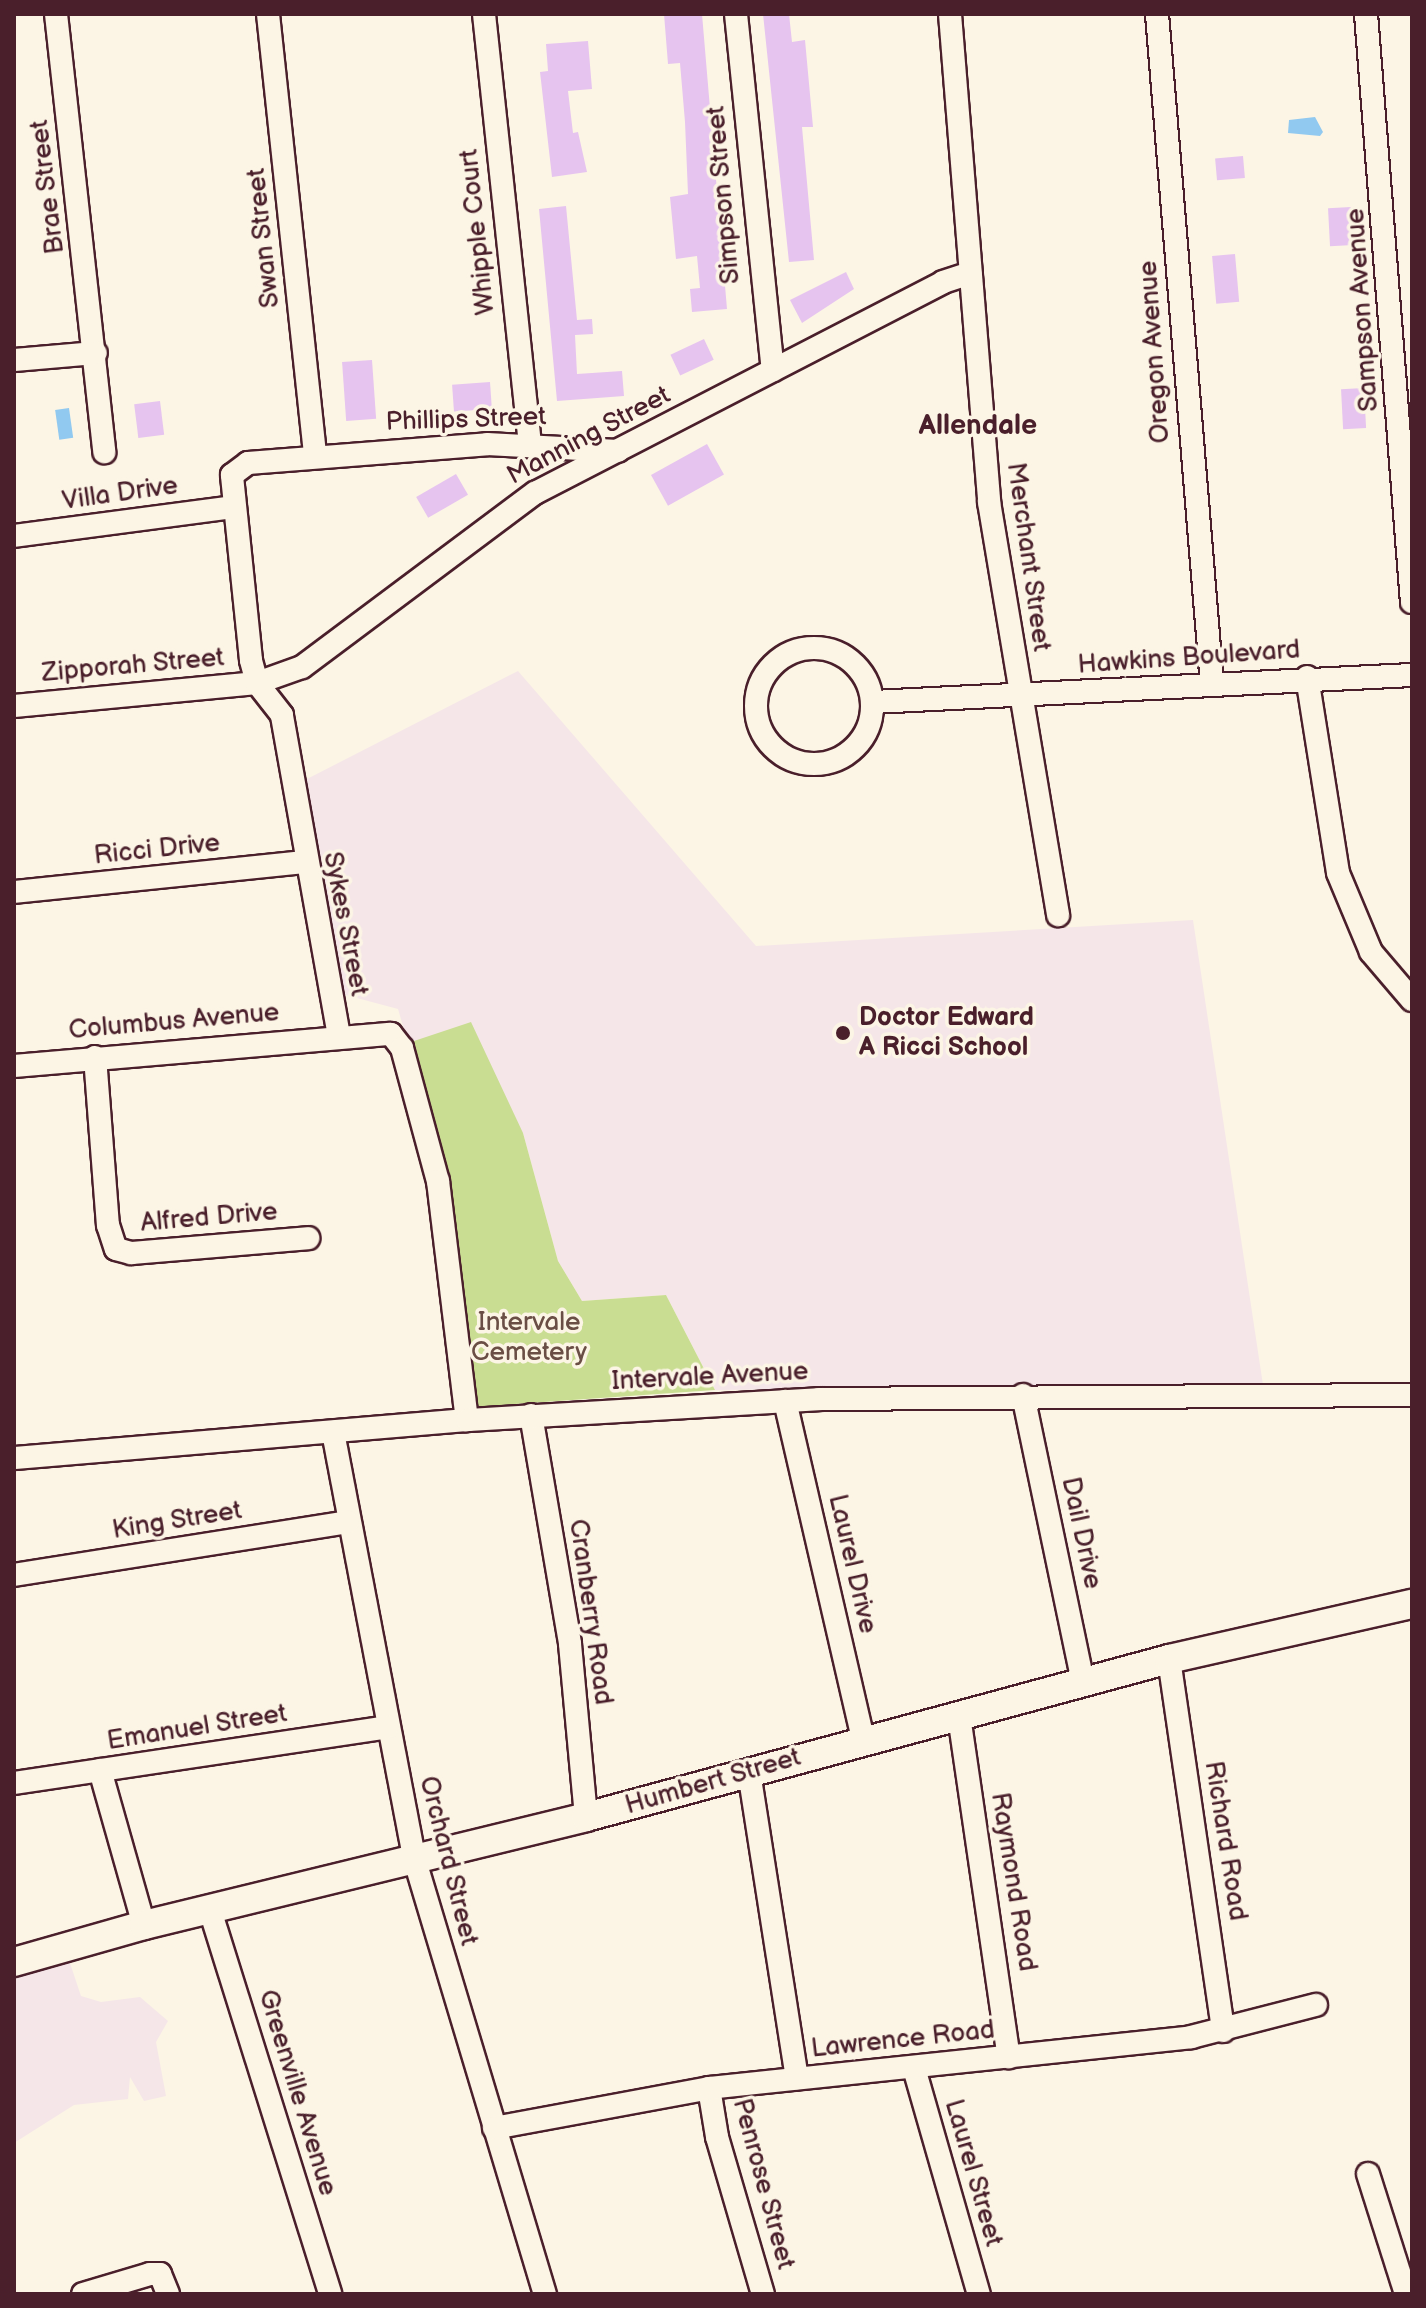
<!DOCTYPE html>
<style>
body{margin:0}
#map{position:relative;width:1426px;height:2308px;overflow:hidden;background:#fcf5e5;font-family:"Balsamiq Sans",sans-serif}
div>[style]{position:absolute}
.built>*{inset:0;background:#f5e6e8}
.green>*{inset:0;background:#c9dd92}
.water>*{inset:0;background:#91c9f0;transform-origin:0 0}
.building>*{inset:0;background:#e6c4ef;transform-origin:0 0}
.roads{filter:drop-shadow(2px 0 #4a1f2b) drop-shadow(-2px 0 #4a1f2b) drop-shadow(0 2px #4a1f2b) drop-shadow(0 -2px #4a1f2b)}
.minor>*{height:22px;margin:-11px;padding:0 11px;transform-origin:11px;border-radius:11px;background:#fcf5e5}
.minor>.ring{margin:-11px;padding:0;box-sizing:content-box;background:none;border:22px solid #fcf5e5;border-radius:50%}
.tertiary>*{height:28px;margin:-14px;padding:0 14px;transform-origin:14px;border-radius:14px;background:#fcf5e5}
.dots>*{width:22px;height:22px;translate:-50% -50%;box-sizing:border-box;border:4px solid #fcf5e5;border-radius:50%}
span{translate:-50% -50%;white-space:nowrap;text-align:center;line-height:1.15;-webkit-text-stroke:7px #fcf5e5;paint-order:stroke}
.street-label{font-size:26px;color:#4a1f2b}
.poi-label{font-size:26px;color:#4a1f2b;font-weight:700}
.left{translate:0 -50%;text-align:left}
.park-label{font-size:26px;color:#6a4e45}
.neighbourhood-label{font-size:28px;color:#4a1f2b;font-weight:700}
.frame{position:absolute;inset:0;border:16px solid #4a1f2b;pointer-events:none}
</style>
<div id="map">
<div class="built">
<div style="clip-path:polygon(518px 671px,756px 946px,1193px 920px,1263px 1385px,715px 1390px,666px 1295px,582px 1301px,558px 1261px,523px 1133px,408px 1043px,398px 1009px,342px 994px,305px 780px)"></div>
<div style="clip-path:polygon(67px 1954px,81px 1996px,101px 2002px,140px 1997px,168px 2021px,156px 2042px,166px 2096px,144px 2101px,130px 2077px,128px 2099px,74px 2105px,14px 2143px,14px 1970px)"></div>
</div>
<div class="green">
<div style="clip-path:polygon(471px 1022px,523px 1133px,558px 1261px,582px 1301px,666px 1295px,715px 1390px,473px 1407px,454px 1266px,456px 1232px,440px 1147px,408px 1043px)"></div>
</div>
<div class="water">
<div style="clip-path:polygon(1315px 117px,1323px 132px,1320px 136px,1288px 133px,1289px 120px)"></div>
<div style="left:69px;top:408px;width:30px;height:14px;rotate:82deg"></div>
</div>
<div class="building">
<div style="clip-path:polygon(664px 14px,702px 14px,727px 309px,692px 312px,690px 289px,700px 288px,697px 256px,676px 259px,670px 197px,688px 194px,685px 122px,680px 63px,668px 64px)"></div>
<div style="clip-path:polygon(763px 14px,789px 14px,792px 42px,805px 40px,813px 127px,802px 127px,814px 260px,789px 262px)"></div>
<div style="clip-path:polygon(588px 41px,592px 89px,568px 91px,573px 133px,578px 132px,587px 172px,552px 177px,540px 72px,548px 71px,546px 44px)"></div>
<div style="left:1243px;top:156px;width:22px;height:28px;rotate:85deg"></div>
<div style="clip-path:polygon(566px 206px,577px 320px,592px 319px,593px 334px,575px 335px,577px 374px,622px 371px,624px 396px,557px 401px,539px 209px)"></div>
<div style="left:1351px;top:207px;width:38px;height:23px;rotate:87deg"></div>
<div style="left:1235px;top:254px;width:48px;height:23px;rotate:85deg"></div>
<div style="clip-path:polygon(846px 272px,854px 289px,802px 323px,790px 300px)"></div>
<div style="left:704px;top:339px;width:23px;height:37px;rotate:65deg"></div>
<div style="left:372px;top:360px;width:59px;height:30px;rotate:86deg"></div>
<div style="left:490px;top:382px;width:27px;height:38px;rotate:86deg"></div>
<div style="left:1364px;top:388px;width:40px;height:23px;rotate:87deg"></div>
<div style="left:160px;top:401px;width:34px;height:26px;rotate:83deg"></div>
<div style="left:707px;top:444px;width:35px;height:64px;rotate:61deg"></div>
<div style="left:456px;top:474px;width:24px;height:46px;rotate:60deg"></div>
</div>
<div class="roads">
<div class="minor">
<div style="left:56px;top:14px;width:441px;rotate:83.7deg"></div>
<div style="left:268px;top:14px;width:444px;rotate:83.9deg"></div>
<div style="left:484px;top:14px;width:432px;rotate:83.9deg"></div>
<div style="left:736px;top:14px;width:358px;rotate:84.1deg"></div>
<div style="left:950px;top:14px;width:490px;rotate:85.4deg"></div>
<div style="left:989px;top:502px;width:419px;rotate:80.5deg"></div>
<div style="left:1157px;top:14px;width:673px;rotate:85.31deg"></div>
<div style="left:1366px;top:14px;width:590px;rotate:85.53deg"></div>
<div style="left:14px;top:360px;width:82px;rotate:-4.9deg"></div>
<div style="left:14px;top:536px;width:221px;rotate:-7.5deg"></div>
<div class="ring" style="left:756px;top:648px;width:94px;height:94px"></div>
<div style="left:1307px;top:677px;width:198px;rotate:81deg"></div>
<div style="left:1338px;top:873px;width:86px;rotate:67.3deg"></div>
<div style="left:1371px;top:952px;width:63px;rotate:49.5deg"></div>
<div style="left:873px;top:702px;width:540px;rotate:-2.87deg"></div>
<div style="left:14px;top:706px;width:244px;rotate:-5.4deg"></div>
<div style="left:257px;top:683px;width:48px;rotate:-19.6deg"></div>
<div style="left:302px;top:667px;width:291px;rotate:-36.8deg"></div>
<div style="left:535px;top:493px;width:459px;rotate:-27.3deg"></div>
<div style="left:943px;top:282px;width:29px;rotate:-18deg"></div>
<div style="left:14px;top:892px;width:293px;rotate:-5.9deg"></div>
<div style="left:339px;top:1036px;width:326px;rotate:-100.1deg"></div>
<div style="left:282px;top:715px;width:41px;rotate:-128deg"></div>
<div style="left:257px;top:683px;width:24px;rotate:-105deg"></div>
<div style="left:251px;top:660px;width:186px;rotate:-95.9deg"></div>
<div style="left:232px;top:475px;width:20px;rotate:-37deg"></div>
<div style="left:248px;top:463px;width:240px;rotate:-4.5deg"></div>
<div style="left:487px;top:444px;width:131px;rotate:3.1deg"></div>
<div style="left:95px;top:1057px;width:169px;rotate:85.6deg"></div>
<div style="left:108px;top:1225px;width:25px;rotate:72deg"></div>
<div style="left:116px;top:1249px;width:16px;rotate:15deg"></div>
<div style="left:131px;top:1253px;width:178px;rotate:-4.8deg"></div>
<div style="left:14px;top:1066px;width:378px;rotate:-4.9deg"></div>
<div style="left:391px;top:1034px;width:18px;rotate:52deg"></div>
<div style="left:402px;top:1048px;width:138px;rotate:74.9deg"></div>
<div style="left:438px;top:1181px;width:241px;rotate:83.1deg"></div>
<div style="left:1023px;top:1395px;width:294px;rotate:78.2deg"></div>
<div style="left:785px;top:1401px;width:348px;rotate:77deg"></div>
<div style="left:531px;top:1415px;width:232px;rotate:80.3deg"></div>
<div style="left:570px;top:1644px;width:174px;rotate:84.7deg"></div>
<div style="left:333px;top:1432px;width:437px;rotate:79.2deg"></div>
<div style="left:415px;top:1861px;width:452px;rotate:73.3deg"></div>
<div style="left:14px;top:1458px;width:455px;rotate:-4.8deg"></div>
<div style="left:467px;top:1420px;width:353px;rotate:-3.4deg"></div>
<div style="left:819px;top:1399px;width:593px;rotate:-0.39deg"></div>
<div style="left:14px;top:1575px;width:338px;rotate:-9deg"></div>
<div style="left:1169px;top:1659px;width:376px;rotate:81.7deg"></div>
<div style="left:959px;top:1716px;width:345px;rotate:81.7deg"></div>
<div style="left:100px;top:1770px;width:161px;rotate:74.2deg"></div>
<div style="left:749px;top:1772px;width:310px;rotate:81.1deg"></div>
<div style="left:14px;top:1783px;width:378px;rotate:-8.5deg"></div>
<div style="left:210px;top:1910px;width:402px;rotate:72.6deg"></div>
<div style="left:914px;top:2068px;width:235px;rotate:74deg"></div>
<div style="left:709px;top:2088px;width:50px;rotate:80.7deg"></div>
<div style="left:717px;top:2137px;width:164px;rotate:73.7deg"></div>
<div style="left:494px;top:2128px;width:219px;rotate:-10.5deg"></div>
<div style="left:709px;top:2088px;width:485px;rotate:-6deg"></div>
<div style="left:1191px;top:2037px;width:129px;rotate:-14.4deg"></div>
<div style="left:1368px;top:2174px;width:126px;rotate:72.4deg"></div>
<div style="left:83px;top:2294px;width:70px;rotate:-16.6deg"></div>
<div style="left:150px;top:2274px;width:10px"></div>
<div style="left:160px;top:2274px;width:22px;rotate:68deg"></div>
</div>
<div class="tertiary">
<div style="left:14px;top:1962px;width:135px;rotate:-15.9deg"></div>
<div style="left:144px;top:1925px;width:455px;rotate:-13.7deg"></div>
<div style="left:586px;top:1817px;width:604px;rotate:-15.16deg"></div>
<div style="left:1169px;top:1659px;width:249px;rotate:-12.8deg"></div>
</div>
</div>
<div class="dots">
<div style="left:843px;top:1033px;background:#4a1f2b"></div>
</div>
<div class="street-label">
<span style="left:48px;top:187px;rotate:-97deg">Brae Street</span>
<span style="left:724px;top:195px;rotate:-95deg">Simpson Street</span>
<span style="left:478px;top:232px;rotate:-96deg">Whipple Court</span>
<span style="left:264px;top:238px;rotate:-96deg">Swan Street</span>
<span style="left:1363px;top:310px;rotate:-94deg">Sampson Avenue</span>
<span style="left:1155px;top:352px;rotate:-94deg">Oregon Avenue</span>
<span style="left:466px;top:420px;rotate:-2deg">Phillips Street</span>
<span style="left:589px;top:436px;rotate:-28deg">Manning Street</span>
<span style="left:120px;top:494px;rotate:-8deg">Villa Drive</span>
<span style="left:1028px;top:557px;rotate:82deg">Merchant Street</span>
<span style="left:1189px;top:658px;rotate:-4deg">Hawkins Boulevard</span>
<span style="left:133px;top:666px;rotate:-5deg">Zipporah Street</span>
<span style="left:157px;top:850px;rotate:-6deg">Ricci Drive</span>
<span style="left:345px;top:924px;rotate:79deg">Sykes Street</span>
<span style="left:174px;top:1022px;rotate:-5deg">Columbus Avenue</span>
<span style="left:209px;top:1218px;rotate:-5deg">Alfred Drive</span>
<span style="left:710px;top:1377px;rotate:-3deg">Intervale Avenue</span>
<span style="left:177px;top:1521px;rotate:-9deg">King Street</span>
<span style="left:1081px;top:1533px;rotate:78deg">Dail Drive</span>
<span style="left:852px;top:1564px;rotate:77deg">Laurel Drive</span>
<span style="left:590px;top:1612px;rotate:82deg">Cranberry Road</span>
<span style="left:197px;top:1728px;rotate:-9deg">Emanuel Street</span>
<span style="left:713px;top:1782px;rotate:-16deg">Humbert Street</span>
<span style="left:1225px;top:1841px;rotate:81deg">Richard Road</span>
<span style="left:448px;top:1861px;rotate:76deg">Orchard Street</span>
<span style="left:1013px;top:1882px;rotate:81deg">Raymond Road</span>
<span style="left:903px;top:2040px;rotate:-6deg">Lawrence Road</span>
<span style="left:297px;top:2093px;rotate:73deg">Greenville Avenue</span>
<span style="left:973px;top:2173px;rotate:74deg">Laurel Street</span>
<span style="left:763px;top:2184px;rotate:75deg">Penrose Street</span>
</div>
<div class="poi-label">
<span class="left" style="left:859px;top:1033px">Doctor Edward<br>A Ricci School</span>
</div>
<div class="park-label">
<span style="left:529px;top:1338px">Intervale<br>Cemetery</span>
</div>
<div class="neighbourhood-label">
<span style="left:978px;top:426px">Allendale</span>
</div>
<div class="frame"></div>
</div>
